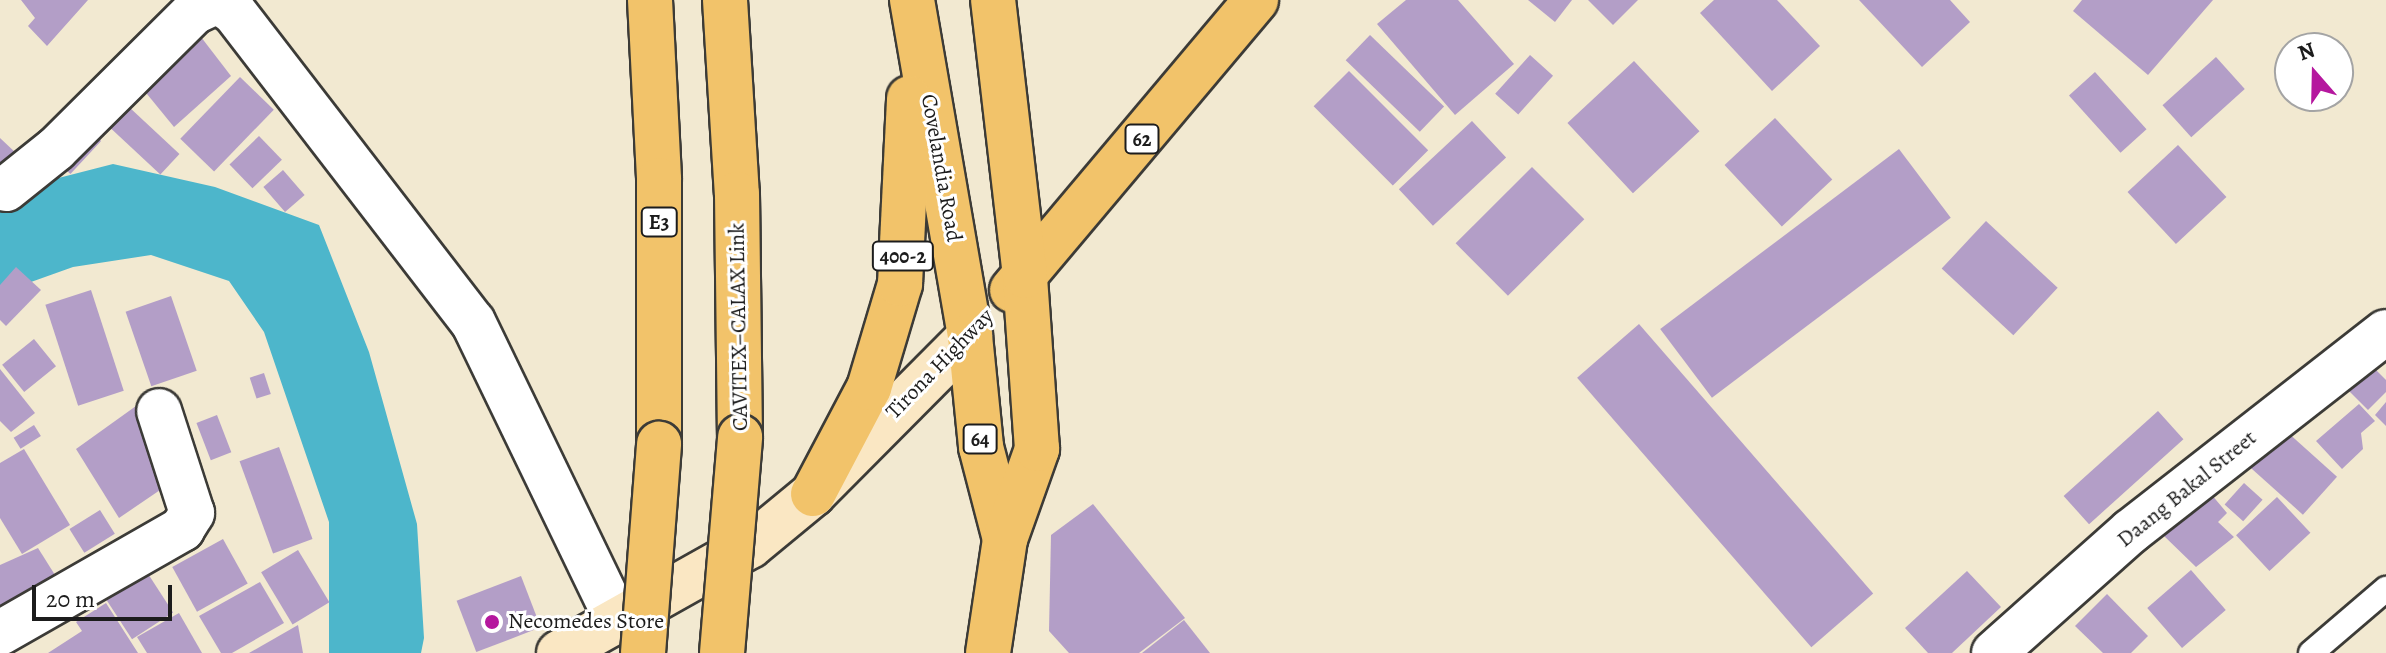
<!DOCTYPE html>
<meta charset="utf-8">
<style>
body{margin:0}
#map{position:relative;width:2386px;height:653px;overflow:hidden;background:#f2e9d1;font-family:Alegreya,serif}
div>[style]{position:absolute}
.water>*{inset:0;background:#4db6cb}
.building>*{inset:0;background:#b39ec7;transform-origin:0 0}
.roads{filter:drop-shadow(2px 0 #3c3b37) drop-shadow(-2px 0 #3c3b37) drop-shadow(0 2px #3c3b37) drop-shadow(0 -2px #3c3b37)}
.lane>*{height:24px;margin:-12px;padding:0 12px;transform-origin:12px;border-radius:12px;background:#fff}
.street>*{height:44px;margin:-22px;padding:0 22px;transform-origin:22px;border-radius:22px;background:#fff}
.secondary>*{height:44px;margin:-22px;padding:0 22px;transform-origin:22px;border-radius:22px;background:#fae7c3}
.primary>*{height:44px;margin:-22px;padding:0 22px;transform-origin:22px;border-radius:22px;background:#f2c36a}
.highway>*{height:44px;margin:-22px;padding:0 22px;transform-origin:22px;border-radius:22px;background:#f2c36a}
.bridges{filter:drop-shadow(2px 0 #3c3b37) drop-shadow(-2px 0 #3c3b37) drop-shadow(0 2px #3c3b37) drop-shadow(0 -2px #3c3b37)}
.highway-bridge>*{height:44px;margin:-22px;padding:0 22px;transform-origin:22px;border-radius:22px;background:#f2c36a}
.dots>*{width:22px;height:22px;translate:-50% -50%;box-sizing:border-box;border:4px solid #fff;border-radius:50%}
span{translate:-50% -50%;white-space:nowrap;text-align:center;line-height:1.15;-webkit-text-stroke:6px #fff;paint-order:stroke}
.shield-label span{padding:2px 6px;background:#fff;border:2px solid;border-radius:6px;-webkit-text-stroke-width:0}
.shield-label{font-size:20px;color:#1c1c1c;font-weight:700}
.street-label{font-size:22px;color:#1c1c1c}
.poi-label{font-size:22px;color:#1c1c1c}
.left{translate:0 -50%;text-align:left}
.north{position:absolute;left:2274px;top:32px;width:80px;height:80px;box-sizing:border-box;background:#fff;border:2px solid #a4a4a4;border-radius:50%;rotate:340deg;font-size:22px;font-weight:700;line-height:32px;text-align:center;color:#1c1c1c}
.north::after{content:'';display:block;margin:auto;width:28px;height:36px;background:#b5179e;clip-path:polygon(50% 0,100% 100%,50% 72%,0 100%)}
.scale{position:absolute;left:32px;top:585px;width:140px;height:36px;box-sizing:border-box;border:4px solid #1c1c1c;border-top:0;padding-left:10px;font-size:24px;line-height:28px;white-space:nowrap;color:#1c1c1c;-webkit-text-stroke:6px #fff;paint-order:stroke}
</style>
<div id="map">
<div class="water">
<div style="clip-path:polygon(113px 164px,215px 187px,319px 225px,369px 352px,417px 524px,424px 638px,421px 653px,329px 653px,329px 522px,264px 332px,229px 281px,151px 255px,73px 267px,17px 287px,0 302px,0 193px)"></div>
</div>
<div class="building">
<div style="clip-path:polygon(21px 0,88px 0,47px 46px,28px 26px,35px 18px)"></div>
<div style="clip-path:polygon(1406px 0,1458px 0,1514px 64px,1455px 115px,1377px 24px)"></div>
<div style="clip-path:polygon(1528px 0,1572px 0,1555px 22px)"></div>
<div style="clip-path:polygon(1588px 0,1638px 0,1613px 25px)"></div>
<div style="clip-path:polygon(1714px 0,1777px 0,1820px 46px,1772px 91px,1700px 13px)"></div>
<div style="clip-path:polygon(1859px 0,1950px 0,1970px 22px,1922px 67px)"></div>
<div style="clip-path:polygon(2082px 0,2213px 0,2148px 75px,2073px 11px)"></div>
<div style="left:1370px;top:35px;width:103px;height:35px;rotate:44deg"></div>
<div style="clip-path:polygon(201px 37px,231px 76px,174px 127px,138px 83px)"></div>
<div style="left:1530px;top:55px;width:31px;height:52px;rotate:42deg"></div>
<div style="left:2216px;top:57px;width:43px;height:72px;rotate:48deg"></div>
<div style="left:1634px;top:61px;width:96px;height:91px;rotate:47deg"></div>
<div style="left:1349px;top:71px;width:112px;height:50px;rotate:45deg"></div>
<div style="left:2095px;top:72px;width:77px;height:35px;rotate:48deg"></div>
<div style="left:240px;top:77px;width:47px;height:86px;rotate:44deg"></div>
<div style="left:129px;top:107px;width:69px;height:28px;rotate:43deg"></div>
<div style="left:1775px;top:118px;width:84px;height:69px;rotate:47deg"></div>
<div style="left:1472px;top:121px;width:50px;height:100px;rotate:47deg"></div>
<div style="left:85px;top:126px;width:22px;height:45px;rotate:43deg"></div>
<div style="left:259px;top:136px;width:33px;height:41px;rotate:46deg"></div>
<div style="clip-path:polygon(0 138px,17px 154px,0 171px)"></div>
<div style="left:2178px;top:145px;width:71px;height:69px;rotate:47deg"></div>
<div style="left:1899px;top:149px;width:86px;height:299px;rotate:53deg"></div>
<div style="left:1532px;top:167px;width:74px;height:108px;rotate:45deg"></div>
<div style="left:283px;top:170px;width:33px;height:26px;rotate:49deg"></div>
<div style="left:1986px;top:221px;width:98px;height:65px;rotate:43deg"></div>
<div style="clip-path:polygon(16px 267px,41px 290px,6px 326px,0 320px,0 285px)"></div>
<div style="left:91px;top:290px;width:106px;height:48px;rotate:72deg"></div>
<div style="left:171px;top:296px;width:79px;height:48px;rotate:71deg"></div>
<div style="left:1639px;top:324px;width:357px;height:82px;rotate:49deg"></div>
<div style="left:34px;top:339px;width:35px;height:41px;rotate:51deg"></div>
<div style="clip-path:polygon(2371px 365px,2386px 380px,2386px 392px,2368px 410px,2347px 389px)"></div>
<div style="clip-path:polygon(0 369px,35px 413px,11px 432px,0 421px)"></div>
<div style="left:264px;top:373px;width:22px;height:15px;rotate:72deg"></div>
<div style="clip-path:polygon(2386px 402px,2386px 426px,2375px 415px)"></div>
<div style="clip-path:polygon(2359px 404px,2375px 421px,2361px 433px,2363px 449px,2342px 469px,2316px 441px)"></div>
<div style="clip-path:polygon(136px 406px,163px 488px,119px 518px,76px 449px)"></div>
<div style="left:2158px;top:411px;width:38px;height:127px;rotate:48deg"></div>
<div style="left:217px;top:415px;width:40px;height:22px;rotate:69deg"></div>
<div style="left:34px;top:425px;width:13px;height:24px;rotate:58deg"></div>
<div style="left:2285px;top:430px;width:70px;height:51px;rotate:42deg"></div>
<div style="left:279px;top:447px;width:98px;height:42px;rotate:70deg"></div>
<div style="clip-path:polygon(24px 449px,70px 525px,22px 554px,0 518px,0 463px)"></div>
<div style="left:2244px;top:483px;width:25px;height:29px;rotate:42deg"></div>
<div style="clip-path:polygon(2211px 494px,2227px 513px,2218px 522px,2234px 537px,2196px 567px,2162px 534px)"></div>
<div style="left:2277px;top:497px;width:49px;height:56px;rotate:47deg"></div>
<div style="clip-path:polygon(1093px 504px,1185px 618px,1139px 653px,1069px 653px,1049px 631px,1051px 535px)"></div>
<div style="left:100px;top:510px;width:28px;height:36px;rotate:58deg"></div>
<div style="left:223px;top:539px;width:51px;height:58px;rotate:61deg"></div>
<div style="clip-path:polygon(38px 548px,55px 575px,0 609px,0 565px)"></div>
<div style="left:298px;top:550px;width:61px;height:43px;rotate:59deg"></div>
<div style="left:141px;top:563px;width:59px;height:49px;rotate:57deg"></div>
<div style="left:2191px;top:570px;width:53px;height:58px;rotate:49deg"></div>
<div style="clip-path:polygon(1967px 571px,2001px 607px,1952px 653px,1928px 653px,1905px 628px)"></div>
<div style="left:521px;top:576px;width:55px;height:69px;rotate:69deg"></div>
<div style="clip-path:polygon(260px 582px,284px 623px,232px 653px,221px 653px,199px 616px)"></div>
<div style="clip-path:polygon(2107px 594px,2148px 636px,2131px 653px,2103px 653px,2075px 626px)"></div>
<div style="clip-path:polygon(106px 603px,138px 653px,48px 653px,82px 631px,76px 622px)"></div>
<div style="clip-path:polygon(179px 613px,202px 653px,147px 653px,137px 637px)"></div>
<div style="clip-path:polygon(1184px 620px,1210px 653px,1142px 653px)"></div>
<div style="clip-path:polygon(298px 625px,303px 653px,249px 653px)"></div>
</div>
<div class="roads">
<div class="lane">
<div style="left:2311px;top:653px;width:99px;rotate:-40.5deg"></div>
</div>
<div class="street">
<div style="left:6px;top:189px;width:64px;rotate:-38.7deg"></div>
<div style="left:56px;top:149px;width:194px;rotate:-44.8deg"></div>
<div style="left:194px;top:12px;width:26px;rotate:-25deg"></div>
<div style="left:218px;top:1px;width:19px;rotate:35deg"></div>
<div style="left:234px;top:12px;width:391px;rotate:52.4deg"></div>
<div style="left:473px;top:322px;width:333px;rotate:64.2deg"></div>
<div style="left:0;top:633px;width:210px;rotate:-29.7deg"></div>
<div style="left:182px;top:529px;width:19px;rotate:-58deg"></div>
<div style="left:192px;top:513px;width:107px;rotate:-107.9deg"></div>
<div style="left:1994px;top:653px;width:183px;rotate:-41.7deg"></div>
<div style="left:2131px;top:531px;width:323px;rotate:-38deg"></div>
</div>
<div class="secondary">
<div style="left:559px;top:653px;width:219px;rotate:-29.3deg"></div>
<div style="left:750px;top:546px;width:82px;rotate:-39.5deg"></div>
<div style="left:813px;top:494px;width:223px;rotate:-45.2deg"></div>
</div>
<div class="primary">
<div style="left:912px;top:0;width:341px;rotate:80.2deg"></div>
<div style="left:970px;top:336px;width:112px;rotate:84.3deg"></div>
<div style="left:981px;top:447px;width:95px;rotate:75.4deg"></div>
<div style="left:1012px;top:290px;width:379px;rotate:-49.9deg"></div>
<div style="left:813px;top:494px;width:120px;rotate:-62.2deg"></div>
<div style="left:869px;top:388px;width:109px;rotate:-73.4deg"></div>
<div style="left:900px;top:284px;width:186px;rotate:-87.2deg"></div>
<div style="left:988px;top:653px;width:115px;rotate:-81.5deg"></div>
<div style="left:1005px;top:539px;width:96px;rotate:-70.4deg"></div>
<div style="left:1037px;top:449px;width:173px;rotate:-94deg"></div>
<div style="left:1025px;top:276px;width:278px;rotate:-96.6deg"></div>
</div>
<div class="highway">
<div style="left:650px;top:0;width:180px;rotate:87.1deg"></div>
<div style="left:659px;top:180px;width:264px;rotate:90deg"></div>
<div style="left:725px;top:0;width:194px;rotate:86.5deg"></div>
<div style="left:737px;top:194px;width:243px;rotate:89.3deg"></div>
</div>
</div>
<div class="bridges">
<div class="highway-bridge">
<div style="left:643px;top:653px;width:210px;rotate:-85.6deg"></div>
<div style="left:722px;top:653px;width:217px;rotate:-85.2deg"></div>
</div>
</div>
<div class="dots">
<div style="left:492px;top:622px;background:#b5179e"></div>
</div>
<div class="shield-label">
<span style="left:1142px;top:139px">62</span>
<span style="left:659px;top:222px">E3</span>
<span style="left:903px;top:256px">400-2</span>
<span style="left:980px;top:439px">64</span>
</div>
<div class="street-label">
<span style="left:941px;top:168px;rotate:80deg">Covelandia Road</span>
<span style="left:739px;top:327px;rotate:-91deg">CAVITEX–CALAX Link</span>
<span style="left:940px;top:364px;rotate:-46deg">Tirona Highway</span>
<span style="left:2187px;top:489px;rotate:-39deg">Daang Bakal Street</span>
</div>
<div class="poi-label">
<span class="left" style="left:508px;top:622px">Necomedes Store</span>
</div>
<div class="north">N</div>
<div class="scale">20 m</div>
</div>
